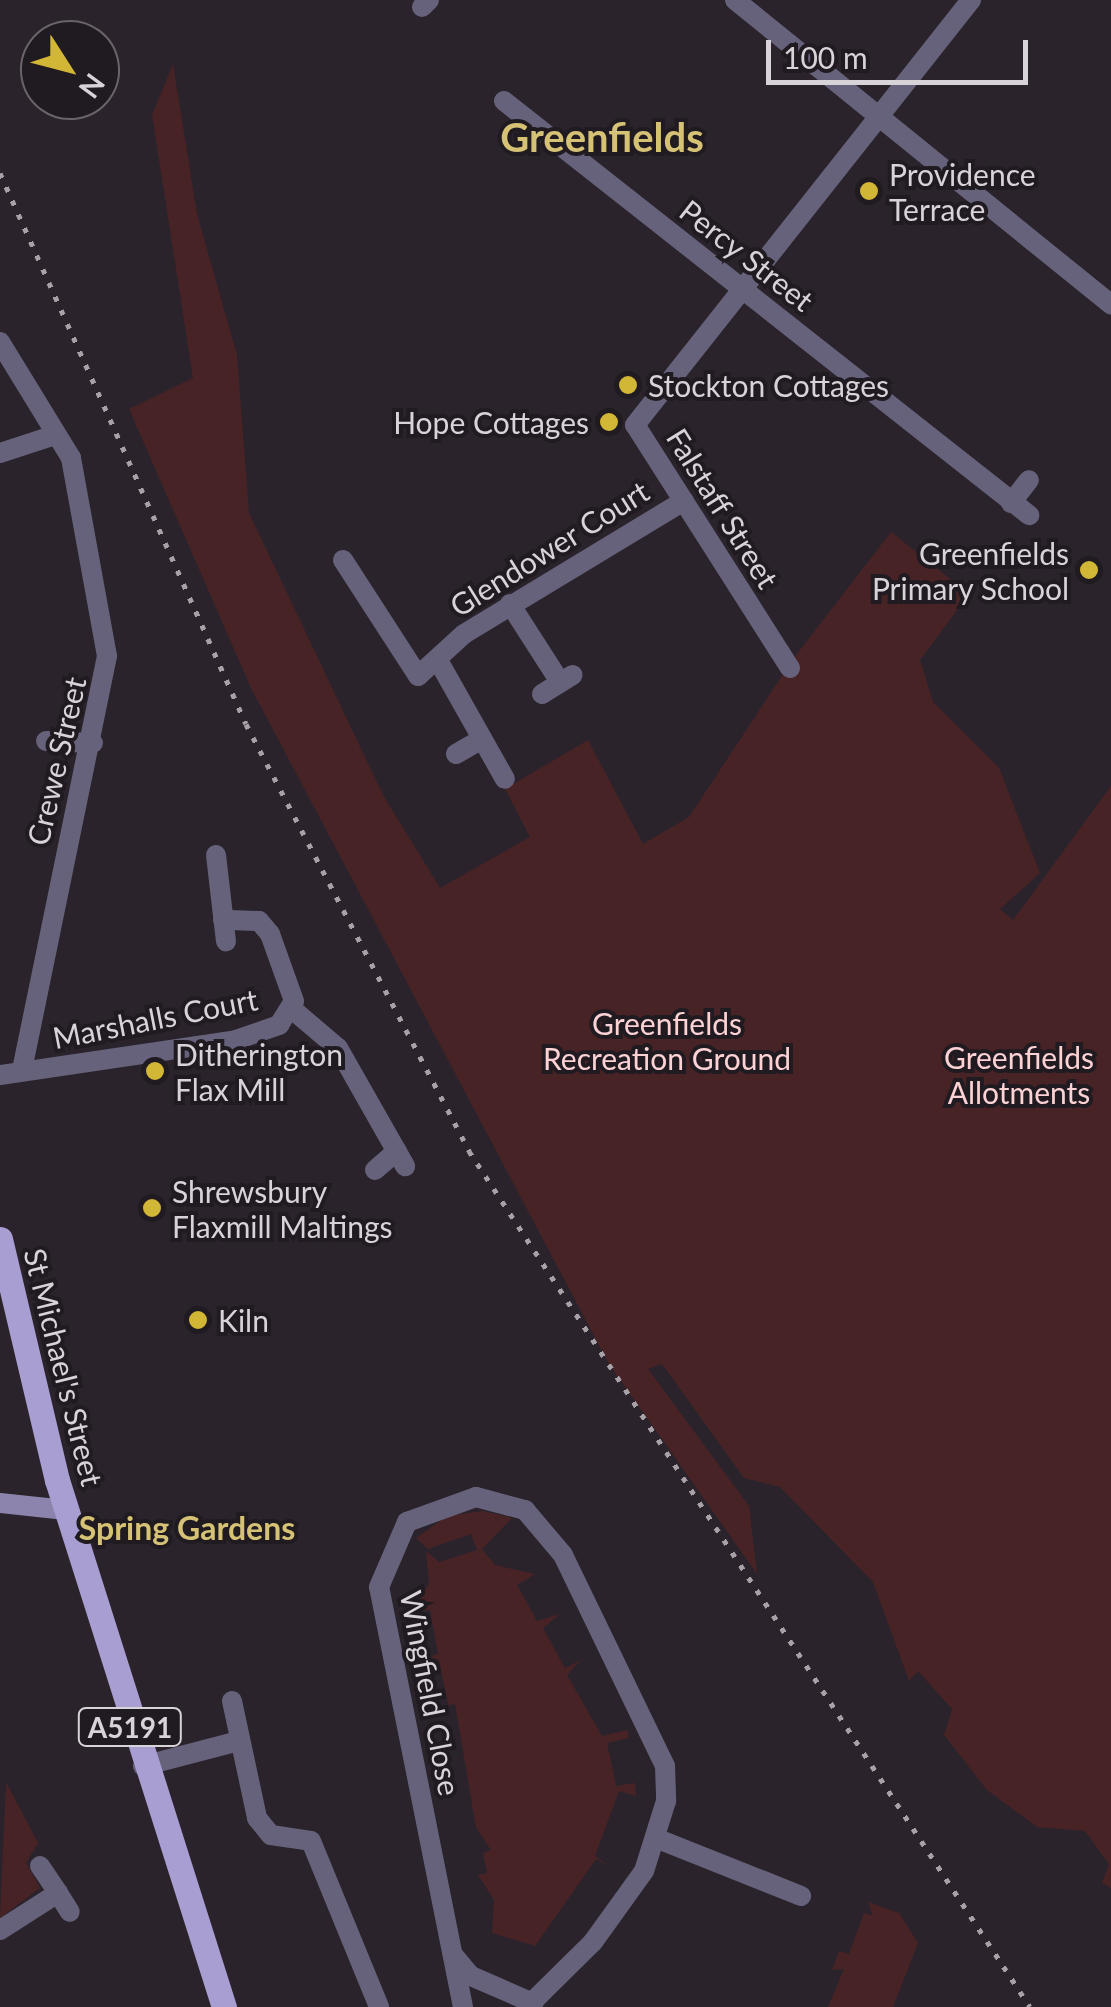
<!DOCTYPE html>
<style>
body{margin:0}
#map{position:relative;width:1111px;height:2007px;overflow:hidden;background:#2a232b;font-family:Lato,sans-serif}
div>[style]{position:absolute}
.green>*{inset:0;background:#482326}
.street>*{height:20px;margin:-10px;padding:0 10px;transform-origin:10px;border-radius:10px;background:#67627b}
.secondary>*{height:20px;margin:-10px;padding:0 10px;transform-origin:10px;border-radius:10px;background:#8c84ac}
.primary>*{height:25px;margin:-12.5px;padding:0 12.5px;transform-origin:12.5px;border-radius:12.5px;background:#a99ed2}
.rail>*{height:5px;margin-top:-2.5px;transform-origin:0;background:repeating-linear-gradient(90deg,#a8a2a8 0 5px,transparent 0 15px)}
.dots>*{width:28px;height:28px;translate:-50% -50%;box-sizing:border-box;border:5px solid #201a21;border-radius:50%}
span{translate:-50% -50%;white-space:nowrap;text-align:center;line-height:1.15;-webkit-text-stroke:8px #201a21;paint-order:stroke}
.shield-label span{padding:2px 8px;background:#201a21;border:2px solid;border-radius:8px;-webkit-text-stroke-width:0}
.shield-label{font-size:28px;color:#d8d3d8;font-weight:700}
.poi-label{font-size:30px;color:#d8d3d8}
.left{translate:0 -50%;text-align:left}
.right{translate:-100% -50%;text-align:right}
.street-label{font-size:30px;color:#d8d3d8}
.park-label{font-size:30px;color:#fcd2d4}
.neighbourhood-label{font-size:32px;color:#d5c275;font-weight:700}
.district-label{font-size:40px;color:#d5c275;font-weight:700}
.north{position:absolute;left:20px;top:20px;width:100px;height:100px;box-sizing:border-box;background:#201a21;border:2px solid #6a646a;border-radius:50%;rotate:126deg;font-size:28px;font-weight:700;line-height:40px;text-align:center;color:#d8d3d8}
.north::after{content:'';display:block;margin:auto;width:35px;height:45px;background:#d2b635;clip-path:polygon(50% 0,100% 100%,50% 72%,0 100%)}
.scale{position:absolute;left:766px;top:40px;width:262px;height:45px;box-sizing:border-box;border:5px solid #d8d3d8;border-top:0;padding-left:12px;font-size:30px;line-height:35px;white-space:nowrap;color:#d8d3d8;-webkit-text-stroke:8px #201a21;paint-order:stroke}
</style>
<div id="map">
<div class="green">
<div style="clip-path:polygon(173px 64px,197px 214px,237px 355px,249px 513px,383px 795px,440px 888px,530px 837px,505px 789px,588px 740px,643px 844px,689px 817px,793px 659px,891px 532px,969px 594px,920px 660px,933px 702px,999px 768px,1040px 873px,1000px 909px,1013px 920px,1111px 786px,1111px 1888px,1102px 1883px,1109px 1864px,1085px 1831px,1037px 1827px,987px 1790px,944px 1735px,952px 1709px,918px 1671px,909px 1681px,873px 1582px,780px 1487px,744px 1478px,662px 1364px,648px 1369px,749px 1506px,757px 1574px,609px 1364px,251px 688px,129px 409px,193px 378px,152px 115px)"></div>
<div style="clip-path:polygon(483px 1511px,512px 1518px,482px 1549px,495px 1565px,535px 1574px,517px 1585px,537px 1621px,560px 1614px,543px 1628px,565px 1668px,581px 1660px,567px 1675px,602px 1736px,627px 1730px,629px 1738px,607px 1743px,616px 1786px,635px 1783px,636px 1796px,619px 1791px,595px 1856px,609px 1866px,596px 1859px,535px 1946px,492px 1933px,494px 1900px,478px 1875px,487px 1873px,483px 1853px,491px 1850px,476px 1828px,455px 1704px,448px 1705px,439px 1660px,427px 1657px,438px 1654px,430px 1610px,410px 1613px,429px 1584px,426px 1551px,439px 1562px,477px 1550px,471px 1534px,428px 1549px,416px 1538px,447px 1516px)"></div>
<div style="clip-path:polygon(6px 1782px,38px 1843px,26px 1863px,40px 1888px,0 1918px)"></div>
<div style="clip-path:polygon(868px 1902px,899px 1913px,918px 1943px,893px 2007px,828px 2007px,844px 1969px,832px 1970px,839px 1951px,849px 1954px,864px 1913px,873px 1916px)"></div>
</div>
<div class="street">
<div style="left:735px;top:0;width:484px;rotate:39deg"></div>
<div style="left:422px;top:7px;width:10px;rotate:-45deg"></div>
<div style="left:504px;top:101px;width:669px;rotate:38.26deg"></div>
<div style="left:0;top:342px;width:136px;rotate:58.5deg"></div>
<div style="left:71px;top:458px;width:201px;rotate:79.7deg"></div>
<div style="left:107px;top:656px;width:424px;rotate:101.6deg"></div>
<div style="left:0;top:453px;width:58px;rotate:-18.1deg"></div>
<div style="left:1011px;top:503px;width:29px;rotate:-52deg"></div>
<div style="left:343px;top:560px;width:138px;rotate:57.1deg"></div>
<div style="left:418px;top:676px;width:62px;rotate:-42.4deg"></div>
<div style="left:464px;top:634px;width:257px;rotate:-31.2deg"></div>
<div style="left:510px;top:604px;width:93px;rotate:57.3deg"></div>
<div style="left:439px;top:662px;width:134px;rotate:60.6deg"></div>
<div style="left:790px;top:668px;width:288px;rotate:-122.5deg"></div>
<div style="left:635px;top:425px;width:542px;rotate:-51.67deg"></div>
<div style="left:542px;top:694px;width:36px;rotate:-32deg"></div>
<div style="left:46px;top:741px;width:47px;rotate:2.4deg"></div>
<div style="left:456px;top:754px;width:30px;rotate:-30deg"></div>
<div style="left:216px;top:855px;width:87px;rotate:83.4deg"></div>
<div style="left:292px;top:1009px;width:60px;rotate:40.3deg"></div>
<div style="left:338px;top:1048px;width:136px;rotate:60.4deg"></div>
<div style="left:0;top:1075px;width:239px;rotate:-8.4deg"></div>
<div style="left:236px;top:1040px;width:46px;rotate:-19.2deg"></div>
<div style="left:279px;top:1025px;width:28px;rotate:-58deg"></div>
<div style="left:294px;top:1001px;width:71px;rotate:-109.7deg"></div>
<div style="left:270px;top:934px;width:17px;rotate:-130deg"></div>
<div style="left:259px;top:921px;width:36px;rotate:-178deg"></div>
<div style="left:375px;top:1170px;width:29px;rotate:-41deg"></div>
<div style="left:232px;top:1701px;width:120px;rotate:77.9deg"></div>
<div style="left:257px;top:1818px;width:22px;rotate:51deg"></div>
<div style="left:271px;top:1835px;width:40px;rotate:8.5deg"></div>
<div style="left:311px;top:1841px;width:179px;rotate:67.7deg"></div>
<div style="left:143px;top:1766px;width:99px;rotate:-14.6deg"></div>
<div style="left:658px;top:1839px;width:154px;rotate:21.7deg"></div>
<div style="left:40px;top:1866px;width:32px;rotate:56deg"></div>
<div style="left:0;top:1930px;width:69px;rotate:-32.5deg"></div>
<div style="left:58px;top:1893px;width:22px;rotate:58deg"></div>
<div style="left:454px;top:1956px;width:26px;rotate:50deg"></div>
<div style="left:471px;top:1976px;width:68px;rotate:23.5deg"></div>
<div style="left:463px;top:2007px;width:428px;rotate:-101.3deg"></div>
<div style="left:379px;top:1587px;width:71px;rotate:-66.7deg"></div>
<div style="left:407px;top:1522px;width:73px;rotate:-19.9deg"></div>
<div style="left:476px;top:1497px;width:51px;rotate:14.9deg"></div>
<div style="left:525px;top:1510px;width:59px;rotate:49.8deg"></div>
<div style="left:563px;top:1555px;width:234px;rotate:64.2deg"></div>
<div style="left:665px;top:1766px;width:35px;rotate:88deg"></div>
<div style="left:666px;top:1801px;width:73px;rotate:107.4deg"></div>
<div style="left:644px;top:1871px;width:87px;rotate:125.7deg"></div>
<div style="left:593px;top:1942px;width:93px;rotate:135.4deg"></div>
</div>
<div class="secondary">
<div style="left:0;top:1503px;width:66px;rotate:6.1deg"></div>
</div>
<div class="primary">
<div style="left:0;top:1239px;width:248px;rotate:76.7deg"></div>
<div style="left:57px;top:1480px;width:553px;rotate:72.42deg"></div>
</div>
<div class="rail">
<div style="left:0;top:173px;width:603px;rotate:65.94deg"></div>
<div style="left:246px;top:724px;width:482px;rotate:62.4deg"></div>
<div style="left:469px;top:1151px;width:1023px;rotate:56.76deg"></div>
</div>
<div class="dots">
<div style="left:869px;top:191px;background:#d2b635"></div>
<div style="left:628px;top:385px;background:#d2b635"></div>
<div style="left:609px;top:422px;background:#d2b635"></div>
<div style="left:1089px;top:570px;background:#d2b635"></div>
<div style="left:155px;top:1071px;background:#d2b635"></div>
<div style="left:152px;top:1208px;background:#d2b635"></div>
<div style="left:198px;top:1320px;background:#d2b635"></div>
</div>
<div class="shield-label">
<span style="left:130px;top:1727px">A5191</span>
</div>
<div class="poi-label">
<span class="left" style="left:889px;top:191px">Providence<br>Terrace</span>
<span class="left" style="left:648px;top:385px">Stockton Cottages</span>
<span class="right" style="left:589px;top:422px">Hope Cottages</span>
<span class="right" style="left:1069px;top:570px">Greenfields<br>Primary School</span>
<span class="left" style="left:175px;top:1071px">Ditherington<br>Flax Mill</span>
<span class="left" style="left:172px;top:1208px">Shrewsbury<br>Flaxmill Maltings</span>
<span class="left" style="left:218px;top:1320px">Kiln</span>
</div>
<div class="street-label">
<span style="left:747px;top:255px;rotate:38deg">Percy Street</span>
<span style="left:723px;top:508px;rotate:58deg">Falstaff Street</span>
<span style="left:549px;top:548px;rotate:-32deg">Glendower Court</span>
<span style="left:56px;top:761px;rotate:-77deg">Crewe Street</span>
<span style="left:155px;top:1018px;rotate:-11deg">Marshalls Court</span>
<span style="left:64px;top:1367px;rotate:76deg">St Michael's Street</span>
<span style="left:431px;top:1693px;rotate:79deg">Wingfield Close</span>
</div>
<div class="park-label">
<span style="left:667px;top:1040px">Greenfields<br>Recreation Ground</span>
<span style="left:1019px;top:1074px">Greenfields<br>Allotments</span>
</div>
<div class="neighbourhood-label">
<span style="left:187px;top:1528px">Spring Gardens</span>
</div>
<div class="district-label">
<span style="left:602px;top:137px">Greenfields</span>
</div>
<div class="north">N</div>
<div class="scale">100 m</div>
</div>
